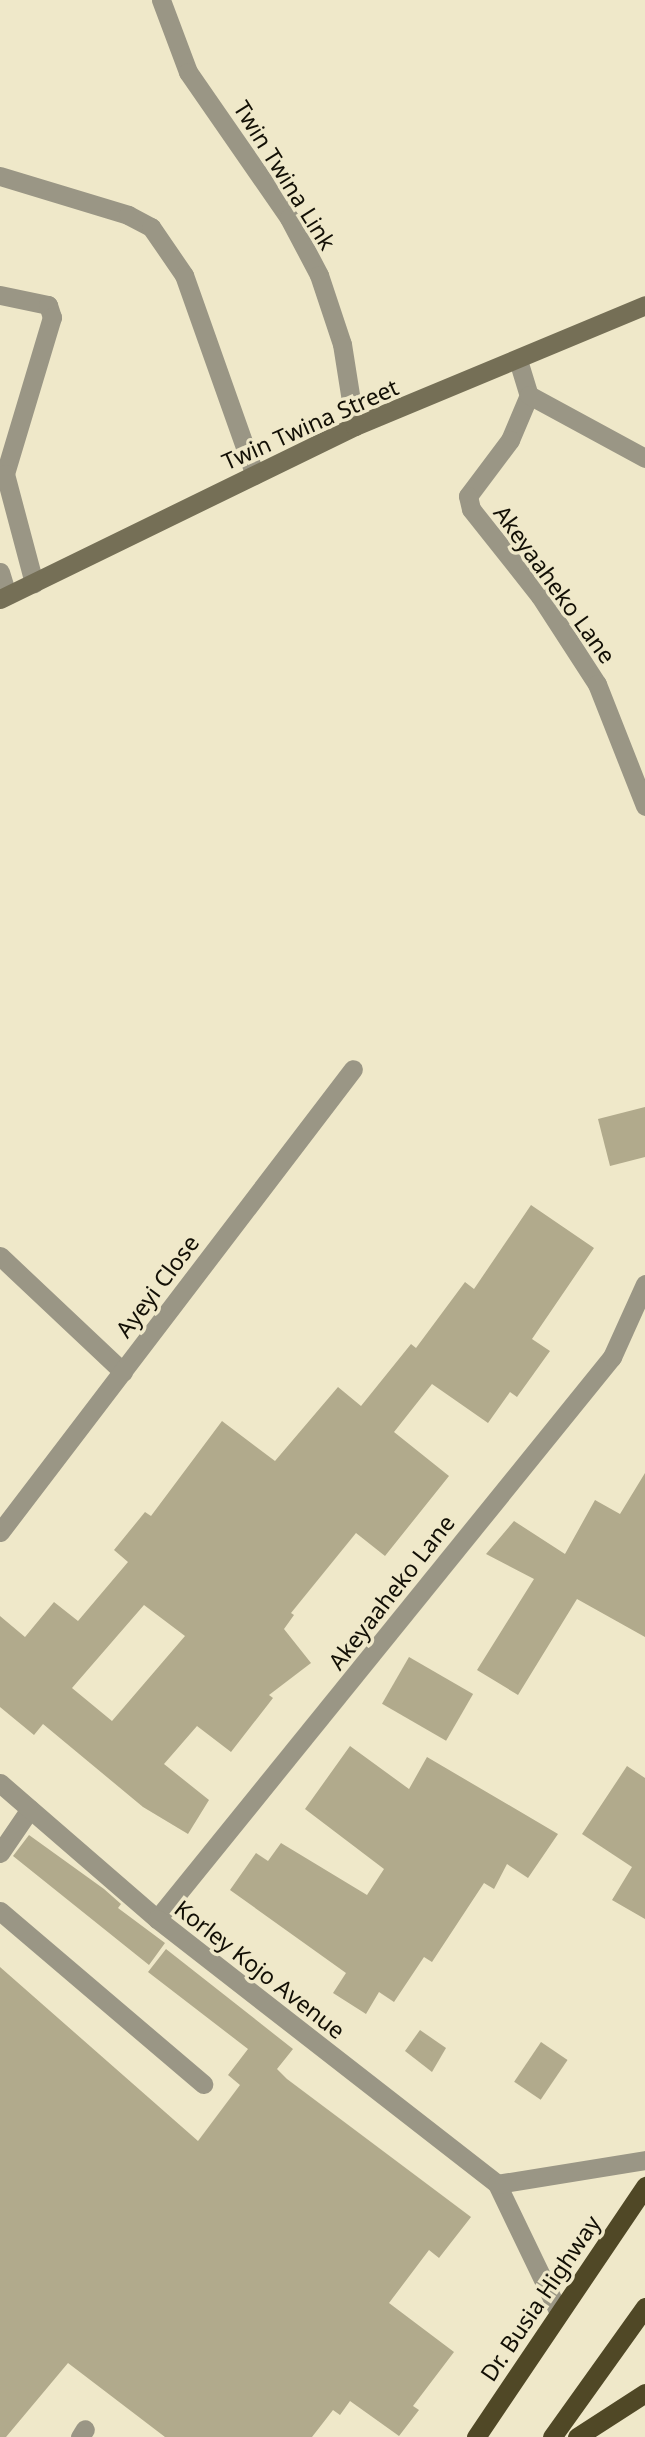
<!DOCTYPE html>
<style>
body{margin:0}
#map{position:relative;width:645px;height:2437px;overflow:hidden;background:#efe8c9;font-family:"Noto Sans",sans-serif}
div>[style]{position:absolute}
.building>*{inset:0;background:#b1aa8c;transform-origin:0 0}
.service>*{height:19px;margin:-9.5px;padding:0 9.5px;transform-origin:9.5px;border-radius:9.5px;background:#9a9685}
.minor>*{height:19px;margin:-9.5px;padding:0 9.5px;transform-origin:9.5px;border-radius:9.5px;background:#9a9685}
.tertiary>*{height:19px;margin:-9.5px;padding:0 9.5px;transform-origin:9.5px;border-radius:9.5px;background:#9a9685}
.secondary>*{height:19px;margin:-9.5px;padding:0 9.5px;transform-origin:9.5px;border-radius:9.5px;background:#756f56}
.trunk>*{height:19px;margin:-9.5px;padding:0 9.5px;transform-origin:9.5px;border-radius:9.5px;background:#504826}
span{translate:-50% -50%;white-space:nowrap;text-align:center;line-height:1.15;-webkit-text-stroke:7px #efe8c9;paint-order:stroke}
.street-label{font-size:23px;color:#120f05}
</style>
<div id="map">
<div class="building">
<div style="clip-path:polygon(645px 1107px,645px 1157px,610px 1166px,598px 1119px)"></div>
<div style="clip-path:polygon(evenodd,531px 1205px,594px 1248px,532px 1339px,550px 1351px,517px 1397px,510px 1392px,488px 1423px,432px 1384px,394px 1432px,449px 1476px,385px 1556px,356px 1533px,291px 1613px,294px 1615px,284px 1629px,311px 1663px,269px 1695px,273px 1698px,231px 1752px,197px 1726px,164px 1764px,209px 1800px,188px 1834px,143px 1807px,43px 1724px,34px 1735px,0 1707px,0 1616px,25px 1637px,54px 1602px,78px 1621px,128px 1562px,114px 1550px,145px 1512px,151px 1516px,222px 1421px,275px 1461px,338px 1387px,361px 1406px,411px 1344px,416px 1348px,465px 1282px,474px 1289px,531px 1205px,144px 1605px,185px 1636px,112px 1721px,72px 1688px,144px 1605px)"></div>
<div style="clip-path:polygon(645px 1473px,645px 1637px,577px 1599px,518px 1695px,477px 1670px,534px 1579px,486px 1554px,514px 1521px,565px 1554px,595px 1500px,620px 1514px)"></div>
<div style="left:409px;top:1657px;width:74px;height:54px;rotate:30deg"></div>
<div style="clip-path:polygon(350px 1746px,409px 1789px,427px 1757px,558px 1834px,528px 1878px,507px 1864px,494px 1889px,484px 1883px,432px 1962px,424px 1957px,394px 2002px,379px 1992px,366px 2014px,333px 1993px,346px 1973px,230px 1890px,256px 1853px,268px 1861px,281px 1843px,367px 1895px,384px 1869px,305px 1809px)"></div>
<div style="clip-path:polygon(627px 1766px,645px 1778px,645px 1919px,612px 1900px,632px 1867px,582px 1834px)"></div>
<div style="clip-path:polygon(29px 1835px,104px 1889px,121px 1904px,118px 1908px,165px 1943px,149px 1965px,13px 1856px)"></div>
<div style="clip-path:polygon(166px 1949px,293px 2049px,277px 2069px,287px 2079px,471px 2217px,439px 2258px,429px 2250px,389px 2303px,454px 2352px,413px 2406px,419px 2410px,399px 2436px,350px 2401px,340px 2415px,333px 2410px,312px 2437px,165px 2437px,68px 2363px,6px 2437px,0 2437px,0 1967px,198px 2141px,240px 2085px,228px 2075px,248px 2049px,148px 1972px)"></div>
<div style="clip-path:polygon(420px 2030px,446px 2048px,432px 2072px,405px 2051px)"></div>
<div style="left:541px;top:2042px;width:32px;height:48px;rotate:34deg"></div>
</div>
<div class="service">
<div style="left:0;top:176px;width:134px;rotate:16.9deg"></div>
<div style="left:128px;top:215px;width:26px;rotate:28deg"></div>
<div style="left:151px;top:227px;width:58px;rotate:55.5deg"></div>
<div style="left:184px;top:275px;width:212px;rotate:70.5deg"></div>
<div style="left:0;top:572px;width:24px;rotate:73deg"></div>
<div style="left:0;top:1853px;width:53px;rotate:-55.7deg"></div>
<div style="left:0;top:1911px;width:267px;rotate:40.4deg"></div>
<div style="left:80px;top:2437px;width:9px;rotate:-58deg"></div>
</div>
<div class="minor">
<div style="left:161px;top:0;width:77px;rotate:69.4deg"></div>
<div style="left:188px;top:72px;width:178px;rotate:55.3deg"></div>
<div style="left:289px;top:218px;width:64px;rotate:62.2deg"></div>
<div style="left:319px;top:275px;width:73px;rotate:71.6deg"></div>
<div style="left:342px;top:344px;width:83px;rotate:81deg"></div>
<div style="left:0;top:295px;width:49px;rotate:11.8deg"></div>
<div style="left:48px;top:305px;width:13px;rotate:72deg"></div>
<div style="left:52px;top:317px;width:164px;rotate:106.7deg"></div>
<div style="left:5px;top:474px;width:113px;rotate:75.1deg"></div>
<div style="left:518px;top:360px;width:37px;rotate:73deg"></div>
<div style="left:529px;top:395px;width:49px;rotate:112.9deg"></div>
<div style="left:510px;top:440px;width:70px;rotate:126.9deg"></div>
<div style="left:468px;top:496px;width:13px;rotate:77deg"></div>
<div style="left:471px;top:509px;width:111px;rotate:51.6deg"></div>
<div style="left:540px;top:596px;width:105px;rotate:57.1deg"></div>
<div style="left:597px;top:684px;width:131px;rotate:68.5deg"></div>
<div style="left:529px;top:395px;width:132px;rotate:28.5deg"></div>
<div style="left:0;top:1256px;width:169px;rotate:43.3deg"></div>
<div style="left:0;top:1532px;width:582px;rotate:-52.68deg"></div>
<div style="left:157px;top:1919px;width:723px;rotate:-51.01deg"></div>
<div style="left:612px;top:1357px;width:80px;rotate:-65.7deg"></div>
</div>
<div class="tertiary">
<div style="left:0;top:1783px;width:208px;rotate:40.9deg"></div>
<div style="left:157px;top:1919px;width:431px;rotate:37.9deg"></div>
<div style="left:497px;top:2184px;width:143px;rotate:64.3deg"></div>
<div style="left:497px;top:2184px;width:150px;rotate:-9.2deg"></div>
</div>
<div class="secondary">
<div style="left:0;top:599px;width:395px;rotate:-26deg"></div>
<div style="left:355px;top:426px;width:314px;rotate:-22.6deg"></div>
</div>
<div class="trunk">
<div style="left:476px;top:2437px;width:303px;rotate:-56deg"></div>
<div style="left:552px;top:2437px;width:160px;rotate:-54.4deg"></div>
<div style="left:577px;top:2437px;width:81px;rotate:-32.9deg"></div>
</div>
<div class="street-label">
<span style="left:285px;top:175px;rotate:58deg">Twin Twina Link</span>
<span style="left:310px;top:424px;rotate:-24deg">Twin Twina Street</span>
<span style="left:555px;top:584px;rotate:54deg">Akeyaaheko Lane</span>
<span style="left:157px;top:1286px;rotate:-53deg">Ayeyi Close</span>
<span style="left:391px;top:1592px;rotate:-52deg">Akeyaaheko Lane</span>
<span style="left:260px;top:1969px;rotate:38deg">Korley Kojo Avenue</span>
<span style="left:540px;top:2298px;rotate:-56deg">Dr. Busia Highway</span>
</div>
</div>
